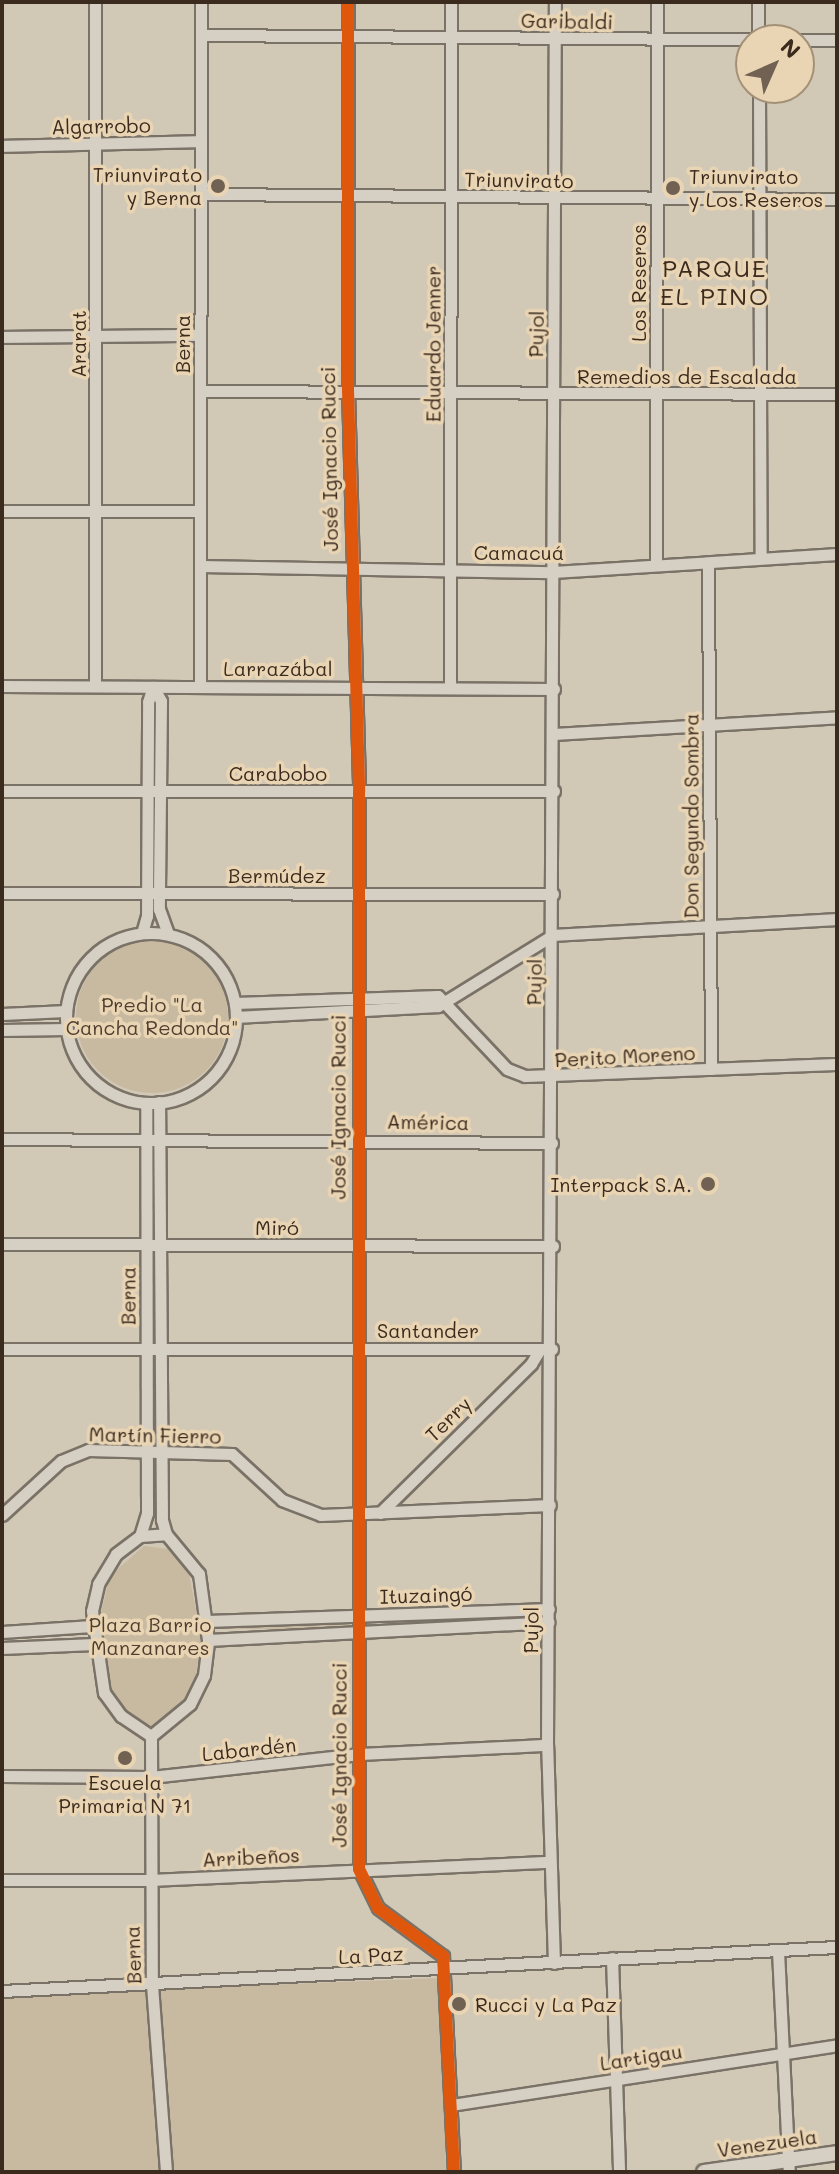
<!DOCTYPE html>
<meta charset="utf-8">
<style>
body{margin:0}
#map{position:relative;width:839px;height:2174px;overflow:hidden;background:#d2c8b6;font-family:Mali,sans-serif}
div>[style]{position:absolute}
.green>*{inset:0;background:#c8b9a1;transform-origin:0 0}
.round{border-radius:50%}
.roads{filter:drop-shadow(2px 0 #7a7267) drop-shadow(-2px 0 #7a7267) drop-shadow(0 2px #7a7267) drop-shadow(0 -2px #7a7267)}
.minor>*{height:11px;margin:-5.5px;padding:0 5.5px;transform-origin:5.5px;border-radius:5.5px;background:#d6cfc3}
.minor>.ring{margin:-5.5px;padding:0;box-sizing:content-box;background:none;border:11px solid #d6cfc3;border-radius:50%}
.major>*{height:14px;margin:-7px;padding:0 7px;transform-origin:7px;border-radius:7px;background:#d6cfc3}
.cycleway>*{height:12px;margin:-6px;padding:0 6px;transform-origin:6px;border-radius:6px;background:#df570d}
.dots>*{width:22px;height:22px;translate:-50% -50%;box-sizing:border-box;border:4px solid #e9d5b3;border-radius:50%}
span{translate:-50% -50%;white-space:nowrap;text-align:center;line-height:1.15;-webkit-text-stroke:7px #e9d5b3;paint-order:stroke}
.street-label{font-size:20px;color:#3b2a1e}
.poi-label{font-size:20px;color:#3b2a1e}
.right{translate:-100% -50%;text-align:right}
.left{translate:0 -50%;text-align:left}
.park-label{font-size:20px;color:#4f3e2f}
.quarter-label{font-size:24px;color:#3b2a1e;letter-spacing:2px}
.frame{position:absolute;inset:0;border:4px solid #3b2a1e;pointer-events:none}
.north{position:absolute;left:735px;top:24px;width:80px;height:80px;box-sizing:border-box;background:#e9d5b3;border:2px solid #a39177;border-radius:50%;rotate:45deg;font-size:22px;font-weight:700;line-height:32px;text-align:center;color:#3b2a1e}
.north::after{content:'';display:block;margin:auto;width:28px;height:36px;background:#706153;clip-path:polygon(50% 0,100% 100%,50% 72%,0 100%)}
</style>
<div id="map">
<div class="green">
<div class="round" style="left:76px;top:941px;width:152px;height:152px"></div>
<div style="clip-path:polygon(144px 1546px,168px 1549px,188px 1569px,202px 1640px,194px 1688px,185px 1703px,155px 1729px,136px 1724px,117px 1705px,105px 1673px,98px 1625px,110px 1576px)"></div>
<div style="left:544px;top:1611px;width:8px;height:181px;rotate:83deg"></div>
<div style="left:351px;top:1618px;width:11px;height:140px;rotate:90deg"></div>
<div style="clip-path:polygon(441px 1978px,446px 2172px,173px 2172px,158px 1995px,163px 1989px)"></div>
<div style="clip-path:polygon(146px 1988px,161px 2172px,2px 2172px,2px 1999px)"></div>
</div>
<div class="roads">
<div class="minor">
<div style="left:348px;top:2px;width:388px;rotate:90deg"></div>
<div style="left:348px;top:390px;width:402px;rotate:88.4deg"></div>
<div style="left:359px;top:792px;width:1077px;rotate:90deg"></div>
<div style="left:359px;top:1869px;width:43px;rotate:64deg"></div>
<div style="left:378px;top:1908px;width:81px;rotate:36.4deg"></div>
<div style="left:443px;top:1956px;width:216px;rotate:87.1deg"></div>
<div style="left:758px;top:2px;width:38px;rotate:90deg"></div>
<div style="left:201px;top:35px;width:636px;rotate:0.45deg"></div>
<div style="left:759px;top:88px;width:469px;rotate:89.8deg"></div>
<div style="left:2px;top:146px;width:198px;rotate:-1.4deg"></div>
<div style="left:201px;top:194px;width:636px;rotate:0.45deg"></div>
<div style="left:2px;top:337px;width:198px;rotate:-0.6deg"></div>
<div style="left:200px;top:391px;width:637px;rotate:0.27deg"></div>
<div style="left:2px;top:511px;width:198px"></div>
<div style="left:708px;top:563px;width:506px;rotate:89.66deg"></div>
<div style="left:656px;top:565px;width:563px;rotate:-89.9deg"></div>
<div style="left:200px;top:566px;width:353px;rotate:1deg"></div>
<div style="left:553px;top:572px;width:285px;rotate:-3.6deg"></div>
<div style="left:2px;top:686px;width:552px;rotate:0.31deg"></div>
<div style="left:95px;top:686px;width:684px;rotate:-90deg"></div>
<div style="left:200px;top:686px;width:684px;rotate:-89.92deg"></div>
<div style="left:153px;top:687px;width:16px;rotate:60deg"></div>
<div style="left:161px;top:701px;width:208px;rotate:90.6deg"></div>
<div style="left:159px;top:909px;width:27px;rotate:70deg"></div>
<div style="left:450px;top:687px;width:685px;rotate:-89.92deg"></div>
<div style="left:555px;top:734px;width:283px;rotate:-3.4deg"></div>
<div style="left:2px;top:791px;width:552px"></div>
<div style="left:2px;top:893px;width:551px;rotate:0.1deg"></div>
<div style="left:142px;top:933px;width:18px;rotate:-74deg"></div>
<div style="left:147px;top:916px;width:214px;rotate:-89.7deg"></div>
<div style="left:148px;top:702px;width:16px;rotate:-72deg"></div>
<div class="ring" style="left:66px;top:933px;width:159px;height:159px"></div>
<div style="left:235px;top:1003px;width:203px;rotate:-2deg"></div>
<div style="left:438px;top:996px;width:100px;rotate:46.6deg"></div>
<div style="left:507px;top:1069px;width:19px;rotate:21deg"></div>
<div style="left:525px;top:1076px;width:312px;rotate:-2.2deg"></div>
<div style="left:2px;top:1014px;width:64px;rotate:-2.7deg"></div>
<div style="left:236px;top:1017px;width:202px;rotate:-3.1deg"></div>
<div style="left:438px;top:1006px;width:135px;rotate:-31.7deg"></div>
<div style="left:553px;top:935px;width:284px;rotate:-3.2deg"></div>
<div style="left:2px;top:1030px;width:65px;rotate:-0.9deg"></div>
<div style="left:2px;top:1139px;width:550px;rotate:0.42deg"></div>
<div style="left:2px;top:1244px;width:551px;rotate:0.21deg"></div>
<div style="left:2px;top:1349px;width:550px"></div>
<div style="left:380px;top:1513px;width:212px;rotate:-44.6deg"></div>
<div style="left:531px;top:1364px;width:17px;rotate:-59deg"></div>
<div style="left:2px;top:1515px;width:80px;rotate:-42.5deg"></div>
<div style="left:61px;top:1461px;width:29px;rotate:-22deg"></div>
<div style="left:88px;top:1450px;width:144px;rotate:1.6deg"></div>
<div style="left:232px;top:1454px;width:68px;rotate:42.6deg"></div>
<div style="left:282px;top:1500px;width:42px;rotate:21deg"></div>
<div style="left:321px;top:1515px;width:229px;rotate:-2.5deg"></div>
<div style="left:140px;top:1536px;width:24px;rotate:-73deg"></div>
<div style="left:147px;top:1513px;width:410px;rotate:-90.1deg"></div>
<div style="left:207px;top:1621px;width:342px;rotate:-2deg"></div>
<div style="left:2px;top:1632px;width:90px;rotate:-3.8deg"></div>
<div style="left:208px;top:1640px;width:341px;rotate:-3deg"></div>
<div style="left:2px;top:1648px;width:92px;rotate:-2.5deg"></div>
<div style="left:151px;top:1736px;width:50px;rotate:-39.4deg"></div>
<div style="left:190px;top:1704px;width:32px;rotate:-64deg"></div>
<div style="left:204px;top:1675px;width:35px;rotate:-83deg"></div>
<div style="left:208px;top:1640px;width:67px;rotate:-97.8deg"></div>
<div style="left:199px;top:1574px;width:52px;rotate:-129.5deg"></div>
<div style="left:166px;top:1534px;width:15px;rotate:-106deg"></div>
<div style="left:162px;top:1520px;width:418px;rotate:-90.4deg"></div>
<div style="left:151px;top:1736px;width:249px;rotate:89.8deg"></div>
<div style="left:152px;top:1985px;width:188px;rotate:85.7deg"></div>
<div style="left:151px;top:1736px;width:36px;rotate:-146deg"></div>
<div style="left:121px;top:1716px;width:29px;rotate:-126deg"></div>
<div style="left:104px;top:1693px;width:83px;rotate:-98.3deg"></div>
<div style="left:92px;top:1611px;width:28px;rotate:-77deg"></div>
<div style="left:98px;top:1584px;width:35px;rotate:-59deg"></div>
<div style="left:116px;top:1554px;width:30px;rotate:-37deg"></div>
<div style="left:140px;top:1536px;width:26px;rotate:-4deg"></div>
<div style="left:2px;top:1776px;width:149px;rotate:0.4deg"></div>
<div style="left:151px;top:1777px;width:210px;rotate:-6.3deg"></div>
<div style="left:360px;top:1754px;width:187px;rotate:-2.8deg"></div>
<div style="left:2px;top:1880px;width:148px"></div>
<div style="left:150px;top:1880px;width:400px;rotate:-2.6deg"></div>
<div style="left:778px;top:1951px;width:221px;rotate:87.2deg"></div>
<div style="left:612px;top:1958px;width:214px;rotate:88.1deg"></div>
<div style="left:554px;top:1963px;width:218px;rotate:-91.8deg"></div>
<div style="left:547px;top:1745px;width:1743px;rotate:-89.74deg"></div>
<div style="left:2px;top:1991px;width:836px;rotate:-3.02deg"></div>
<div style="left:451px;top:2105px;width:391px;rotate:-8.8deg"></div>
</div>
<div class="major">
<div style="left:704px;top:2172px;width:134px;rotate:-8.1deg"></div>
</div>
</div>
<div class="cycleway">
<div style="left:348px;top:2px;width:388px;rotate:90deg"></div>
<div style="left:348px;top:390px;width:402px;rotate:88.4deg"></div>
<div style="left:359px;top:792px;width:1077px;rotate:90deg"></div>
<div style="left:359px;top:1869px;width:43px;rotate:64deg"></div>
<div style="left:378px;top:1908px;width:81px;rotate:36.4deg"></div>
<div style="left:443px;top:1956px;width:216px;rotate:87.1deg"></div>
</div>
<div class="dots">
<div style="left:218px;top:186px;background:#706153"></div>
<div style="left:673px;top:188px;background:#706153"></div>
<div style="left:708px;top:1184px;background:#706153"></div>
<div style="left:125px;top:1758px;background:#706153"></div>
<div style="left:459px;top:2004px;background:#706153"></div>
</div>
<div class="street-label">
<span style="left:567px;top:21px;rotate:1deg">Garibaldi</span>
<span style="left:101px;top:126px;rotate:-1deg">Algarrobo</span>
<span style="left:519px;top:180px;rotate:1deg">Triunvirato</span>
<span style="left:638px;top:283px;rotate:-90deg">Los Reseros</span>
<span style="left:536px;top:334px;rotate:-89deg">Pujol</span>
<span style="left:78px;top:344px;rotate:-90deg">Ararat</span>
<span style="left:182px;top:344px;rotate:-90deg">Berna</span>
<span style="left:433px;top:344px;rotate:-90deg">Eduardo Jenner</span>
<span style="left:687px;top:376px">Remedios de Escalada</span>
<span style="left:329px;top:459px;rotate:-91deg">José Ignacio Rucci</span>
<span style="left:519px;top:552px">Camacuá</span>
<span style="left:278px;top:668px">Larrazábal</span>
<span style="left:278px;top:773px">Carabobo</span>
<span style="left:691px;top:816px;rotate:-90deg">Don Segundo Sombra</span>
<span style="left:277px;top:875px">Bermúdez</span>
<span style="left:534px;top:982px;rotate:-89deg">Pujol</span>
<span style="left:625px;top:1056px;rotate:-3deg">Perito Moreno</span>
<span style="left:338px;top:1107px;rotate:-90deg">José Ignacio Rucci</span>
<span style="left:428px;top:1122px;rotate:1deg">América</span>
<span style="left:277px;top:1227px">Miró</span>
<span style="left:128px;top:1296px;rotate:-90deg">Berna</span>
<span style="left:428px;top:1330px">Santander</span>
<span style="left:448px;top:1419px;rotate:-44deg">Terry</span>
<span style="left:155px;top:1435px;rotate:1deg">Martín Fierro</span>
<span style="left:426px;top:1595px;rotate:-2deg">Ituzaingó</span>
<span style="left:531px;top:1630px;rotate:-89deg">Pujol</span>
<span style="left:249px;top:1749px;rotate:-6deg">Labardén</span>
<span style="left:339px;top:1755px;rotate:-90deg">José Ignacio Rucci</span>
<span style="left:251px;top:1857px;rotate:-3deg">Arribeños</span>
<span style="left:133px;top:1955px;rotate:-92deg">Berna</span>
<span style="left:371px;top:1955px;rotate:-3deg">La Paz</span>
<span style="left:641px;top:2057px;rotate:-9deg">Lartigau</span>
<span style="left:767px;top:2143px;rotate:-8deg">Venezuela</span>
</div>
<div class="poi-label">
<span class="right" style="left:202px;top:186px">Triunvirato<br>y Berna</span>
<span class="left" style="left:689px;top:188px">Triunvirato<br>y Los Reseros</span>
<span class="right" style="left:692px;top:1184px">Interpack S.A.</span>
<span style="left:125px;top:1794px">Escuela<br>Primaria N 71</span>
<span class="left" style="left:475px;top:2004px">Rucci y La Paz</span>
</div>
<div class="park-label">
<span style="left:152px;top:1016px">Predio "La<br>Cancha Redonda"</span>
<span style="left:150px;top:1636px">Plaza Barrio<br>Manzanares</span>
</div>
<div class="quarter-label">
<span style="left:715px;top:282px">PARQUE<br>EL PINO</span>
</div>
<div class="frame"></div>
<div class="north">N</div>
</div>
